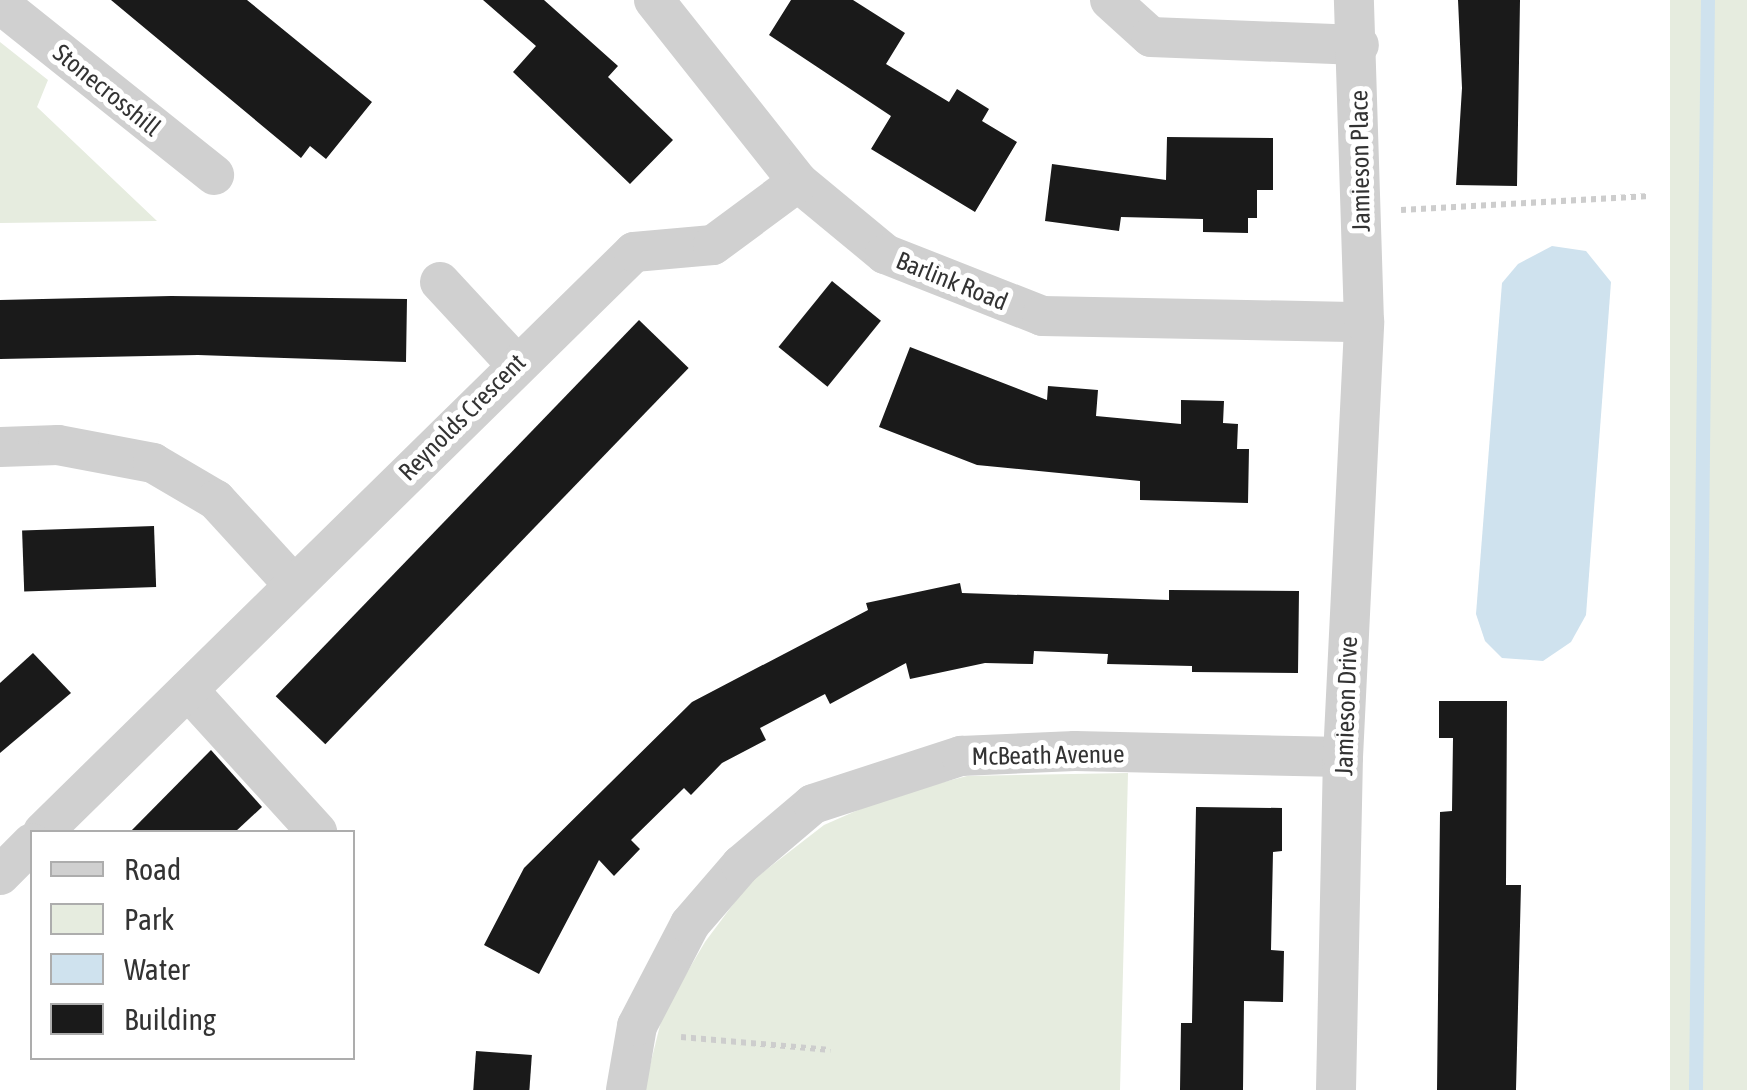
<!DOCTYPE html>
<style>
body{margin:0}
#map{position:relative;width:1747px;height:1090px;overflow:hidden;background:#fff;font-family:"Asap Condensed",sans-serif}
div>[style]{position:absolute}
.green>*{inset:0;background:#e6ecdf;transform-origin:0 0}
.water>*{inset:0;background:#cfe2ee}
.stream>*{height:14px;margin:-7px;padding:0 7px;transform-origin:7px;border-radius:7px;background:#cfe2ee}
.building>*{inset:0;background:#1a1a1a;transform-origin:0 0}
.path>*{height:6px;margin-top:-3px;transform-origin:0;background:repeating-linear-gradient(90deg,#cdcdcd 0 5px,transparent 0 10px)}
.minor>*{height:40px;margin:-20px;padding:0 20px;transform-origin:20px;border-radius:20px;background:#d0d0d0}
span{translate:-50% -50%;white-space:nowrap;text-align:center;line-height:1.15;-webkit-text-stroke:10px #fff;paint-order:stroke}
.street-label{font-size:25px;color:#333}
.legend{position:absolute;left:30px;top:830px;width:325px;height:230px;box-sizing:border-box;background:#fff;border:2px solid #adadad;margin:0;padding:12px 18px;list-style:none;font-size:30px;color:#333}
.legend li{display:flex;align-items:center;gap:20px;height:50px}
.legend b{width:50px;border:2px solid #adadad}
</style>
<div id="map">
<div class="green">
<div style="left:1670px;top:0;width:77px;height:1090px"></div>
<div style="clip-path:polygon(0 42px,48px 80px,37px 107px,157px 221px,0 223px)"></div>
<div style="clip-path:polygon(1128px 773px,1120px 1090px,644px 1090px,663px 1013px,705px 942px,749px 883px,824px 825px,890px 796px,967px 776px)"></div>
</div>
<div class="water">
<div style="clip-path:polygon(1552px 246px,1586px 251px,1611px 282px,1586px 615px,1571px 642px,1543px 661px,1502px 658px,1485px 641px,1476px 614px,1502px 283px,1518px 264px)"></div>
</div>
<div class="stream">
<div style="left:1696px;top:1090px;width:1090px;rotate:-89.37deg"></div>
</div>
<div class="building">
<div style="clip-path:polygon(111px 0,247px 0,372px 102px,326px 159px,310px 146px,301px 158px)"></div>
<div style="clip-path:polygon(483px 0,544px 0,618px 66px,608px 77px,673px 140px,630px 184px,513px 72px,536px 46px)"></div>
<div style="clip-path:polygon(791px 0,853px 0,905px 33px,886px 64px,949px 102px,957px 89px,989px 109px,982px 121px,1017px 142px,975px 212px,871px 149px,891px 116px,769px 35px)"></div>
<div style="clip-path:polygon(1458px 0,1520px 0,1517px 186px,1456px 185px,1462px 88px)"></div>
<div style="clip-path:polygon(1167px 137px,1273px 138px,1273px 190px,1257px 190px,1257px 218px,1248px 218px,1248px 233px,1203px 232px,1203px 219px,1121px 217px,1119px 231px,1045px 221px,1052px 164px,1166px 180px)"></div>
<div style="left:832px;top:281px;width:63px;height:85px;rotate:39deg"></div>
<div style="clip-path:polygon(171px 296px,407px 299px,406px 362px,198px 355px,0 359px,0 300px)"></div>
<div style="left:639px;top:320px;width:69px;height:523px;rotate:44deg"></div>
<div style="clip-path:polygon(910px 347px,1047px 400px,1048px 386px,1098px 390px,1096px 416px,1181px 424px,1181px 400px,1224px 401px,1223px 423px,1238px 424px,1237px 449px,1249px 449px,1248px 503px,1140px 500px,1140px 481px,977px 465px,879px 427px)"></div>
<div style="left:154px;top:526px;width:61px;height:132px;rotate:88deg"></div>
<div style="clip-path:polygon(960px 583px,962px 593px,1169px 600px,1169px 590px,1299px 591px,1298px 673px,1192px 672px,1192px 666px,1107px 664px,1108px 654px,1034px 651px,1033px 664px,985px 663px,910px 679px,906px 663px,830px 704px,825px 694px,760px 728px,766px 740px,722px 763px,691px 795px,684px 788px,631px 840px,640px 849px,614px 876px,599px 860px,539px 974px,484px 945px,524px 868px,692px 702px,868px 610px,866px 603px)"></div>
<div style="clip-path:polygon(33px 653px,71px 693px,0 753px,0 683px)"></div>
<div style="clip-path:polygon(1439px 701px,1507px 701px,1506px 885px,1521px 885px,1516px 1090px,1437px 1090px,1440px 812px,1452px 811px,1453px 738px,1439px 738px)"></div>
<div style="clip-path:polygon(211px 750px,262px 807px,235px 832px,130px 832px)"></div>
<div style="clip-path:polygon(1196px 807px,1282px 808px,1282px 851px,1273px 852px,1271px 950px,1284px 951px,1283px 1002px,1244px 1001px,1243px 1090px,1180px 1090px,1181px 1023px,1192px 1023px)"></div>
<div style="left:476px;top:1051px;width:56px;height:39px;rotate:4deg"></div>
</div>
<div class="path">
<div style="left:1401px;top:210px;width:249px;rotate:-3.2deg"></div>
<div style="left:681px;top:1037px;width:150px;rotate:5deg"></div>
</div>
<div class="minor">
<div style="left:654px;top:0;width:232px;rotate:51.6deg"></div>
<div style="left:798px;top:182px;width:113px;rotate:39.6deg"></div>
<div style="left:885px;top:254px;width:169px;rotate:21.5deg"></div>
<div style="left:1042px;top:316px;width:322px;rotate:1.1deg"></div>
<div style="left:1110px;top:0;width:55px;rotate:42.1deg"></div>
<div style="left:1151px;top:37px;width:208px;rotate:2.2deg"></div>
<div style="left:0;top:4px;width:274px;rotate:38.6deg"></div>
<div style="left:440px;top:282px;width:110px;rotate:47.2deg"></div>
<div style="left:0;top:447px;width:58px;rotate:-2deg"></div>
<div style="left:58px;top:445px;width:97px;rotate:10.7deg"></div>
<div style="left:153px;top:463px;width:73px;rotate:30.4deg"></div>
<div style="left:216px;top:500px;width:114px;rotate:47.5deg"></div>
<div style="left:188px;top:690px;width:192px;rotate:47.7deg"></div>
<div style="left:43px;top:832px;width:828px;rotate:-44.46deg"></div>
<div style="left:634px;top:252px;width:79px;rotate:-5.1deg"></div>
<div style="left:713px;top:245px;width:106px;rotate:-36.5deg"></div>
<div style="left:0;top:875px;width:45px;rotate:-45deg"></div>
<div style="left:626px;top:1090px;width:65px;rotate:-80.2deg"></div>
<div style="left:637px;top:1026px;width:115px;rotate:-62.5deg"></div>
<div style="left:690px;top:924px;width:78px;rotate:-49.2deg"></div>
<div style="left:741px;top:865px;width:94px;rotate:-40.3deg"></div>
<div style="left:813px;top:804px;width:156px;rotate:-18deg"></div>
<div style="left:961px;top:756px;width:114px;rotate:-2.5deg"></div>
<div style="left:1075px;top:751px;width:268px;rotate:1.3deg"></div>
<div style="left:1336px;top:1090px;width:333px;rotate:-88.8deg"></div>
<div style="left:1343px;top:757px;width:436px;rotate:-87.2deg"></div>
<div style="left:1364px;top:322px;width:322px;rotate:-91.8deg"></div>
</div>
<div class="street-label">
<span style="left:107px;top:90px;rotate:39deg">Stonecrosshill</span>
<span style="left:1360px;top:161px;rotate:-91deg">Jamieson Place</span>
<span style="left:952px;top:281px;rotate:22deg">Barlink Road</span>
<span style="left:462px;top:417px;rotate:-45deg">Reynolds Crescent</span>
<span style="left:1346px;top:706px;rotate:-88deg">Jamieson Drive</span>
<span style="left:1048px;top:755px;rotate:-1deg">McBeath Avenue</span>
</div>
<ul class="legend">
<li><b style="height:12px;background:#d0d0d0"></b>Road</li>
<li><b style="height:28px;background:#e6ecdf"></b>Park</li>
<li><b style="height:28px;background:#cfe2ee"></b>Water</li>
<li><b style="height:28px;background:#1a1a1a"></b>Building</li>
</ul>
</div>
